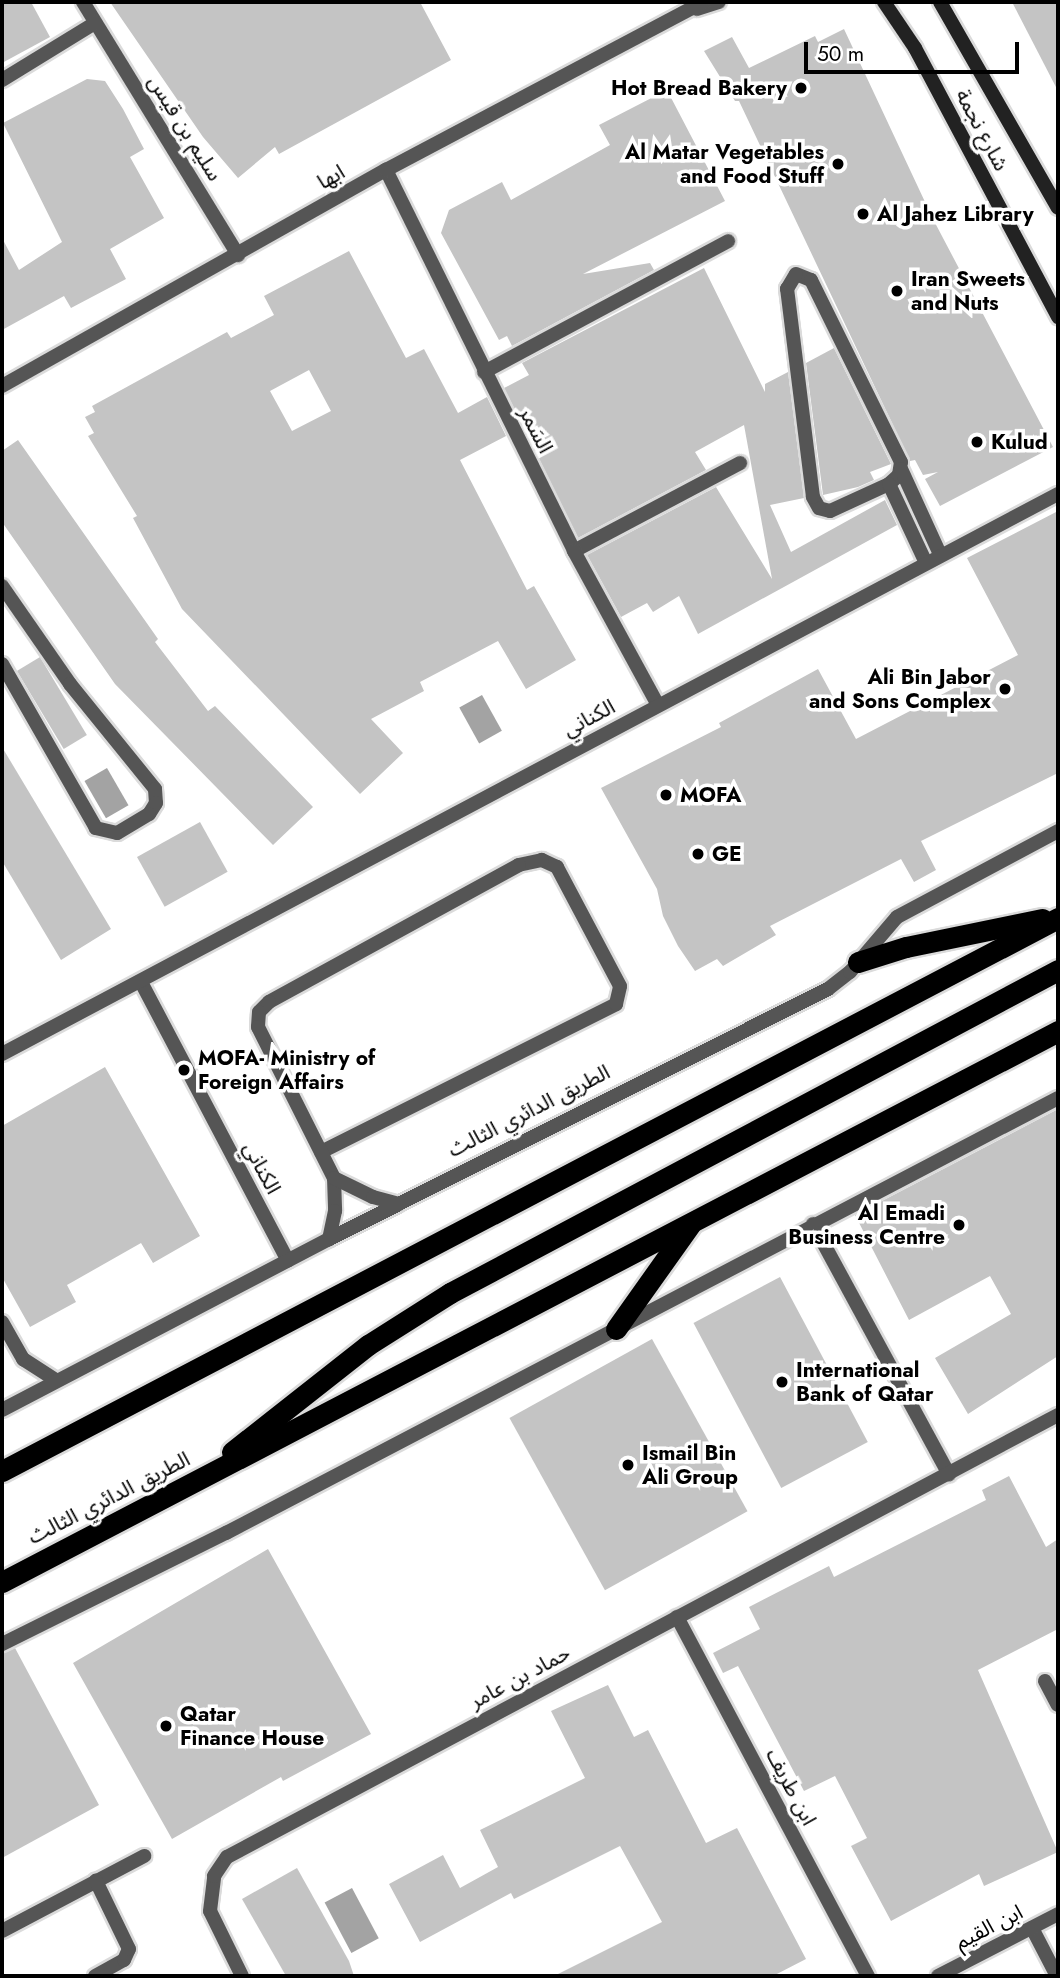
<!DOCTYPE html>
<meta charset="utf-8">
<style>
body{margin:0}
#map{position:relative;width:1060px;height:1978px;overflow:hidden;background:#fff;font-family:Jost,"Noto Sans Arabic",sans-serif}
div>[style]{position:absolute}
.water>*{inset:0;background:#a3a3a3;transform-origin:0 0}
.building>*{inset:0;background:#c4c4c4;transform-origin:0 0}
.roads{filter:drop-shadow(2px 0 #dbdbdb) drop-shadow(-2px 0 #dbdbdb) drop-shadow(0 2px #dbdbdb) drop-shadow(0 -2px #dbdbdb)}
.lane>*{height:14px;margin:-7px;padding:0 7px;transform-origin:7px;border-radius:7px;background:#555}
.street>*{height:14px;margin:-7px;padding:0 7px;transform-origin:7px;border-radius:7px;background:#555}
.secondary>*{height:14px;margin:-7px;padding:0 7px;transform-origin:7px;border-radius:7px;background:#222}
.highway>*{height:21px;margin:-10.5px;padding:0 10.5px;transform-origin:10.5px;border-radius:10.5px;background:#000}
.dots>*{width:19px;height:19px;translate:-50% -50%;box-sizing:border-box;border:4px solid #fff;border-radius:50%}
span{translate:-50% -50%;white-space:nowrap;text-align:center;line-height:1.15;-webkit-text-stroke:7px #fff;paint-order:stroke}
.poi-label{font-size:21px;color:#000;font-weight:700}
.right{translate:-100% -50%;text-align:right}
.left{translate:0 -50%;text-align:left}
.street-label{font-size:21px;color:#000}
.frame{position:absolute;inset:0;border:4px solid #000;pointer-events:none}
.scale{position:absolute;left:804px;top:42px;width:215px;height:32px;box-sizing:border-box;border:4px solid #000;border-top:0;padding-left:9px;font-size:21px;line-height:24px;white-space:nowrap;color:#000;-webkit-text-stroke:5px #fff;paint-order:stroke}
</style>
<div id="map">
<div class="water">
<div style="left:482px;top:695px;width:41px;height:26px;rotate:61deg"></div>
<div style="left:107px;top:768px;width:43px;height:26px;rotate:60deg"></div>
<div style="left:352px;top:1888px;width:57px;height:31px;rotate:62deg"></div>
</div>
<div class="building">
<div style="clip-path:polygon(2px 2px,31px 2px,50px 37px,2px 63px)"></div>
<div style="clip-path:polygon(110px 2px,420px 2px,451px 60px,279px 154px,275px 147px,238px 178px,203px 137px)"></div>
<div style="clip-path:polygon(1012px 2px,1058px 2px,1058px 91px)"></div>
<div style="clip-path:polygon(844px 29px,933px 219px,1053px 447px,940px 506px,925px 479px,938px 472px,923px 475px,915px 460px,910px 461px,739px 101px,735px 101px,704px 51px,732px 37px,749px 68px,815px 36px,818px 42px)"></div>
<div style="clip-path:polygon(87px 79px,105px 81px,123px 109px,144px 149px,130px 157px,164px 218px,110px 249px,126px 279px,71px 308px,64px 296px,2px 330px,2px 238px,19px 270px,62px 242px,3px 123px)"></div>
<div style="clip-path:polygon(667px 90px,725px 201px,583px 274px,650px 263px,654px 270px,512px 346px,507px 336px,499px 340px,441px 233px,449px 210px,502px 182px,511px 200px,610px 145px,599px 125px)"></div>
<div style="clip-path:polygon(evenodd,349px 251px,406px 358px,424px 349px,458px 413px,487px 397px,506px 436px,460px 460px,527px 590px,534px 586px,576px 660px,526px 689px,498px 641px,420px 682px,424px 691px,371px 719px,403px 753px,360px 794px,182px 609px,133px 518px,137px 516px,88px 436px,94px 433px,85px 417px,95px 412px,92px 406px,227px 332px,231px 338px,274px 315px,264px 296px,349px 251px,309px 370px,331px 411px,292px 431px,270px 391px,309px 370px)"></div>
<div style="clip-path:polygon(704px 268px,765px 392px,765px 384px,788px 372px,804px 498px,770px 505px,791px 552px,885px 500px,897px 525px,698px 634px,679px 596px,653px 612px,647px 603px,621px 617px,587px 555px,716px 487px,772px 579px,744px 425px,695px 452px,706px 470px,578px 538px,504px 388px,529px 375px,522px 363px)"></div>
<div style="clip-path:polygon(834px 348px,891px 464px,870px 472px,874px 480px,858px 487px,823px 495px,806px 363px)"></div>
<div style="clip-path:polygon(18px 440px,158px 639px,155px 642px,208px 711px,215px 706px,313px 807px,273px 845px,115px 684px,2px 522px,2px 451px)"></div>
<div style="clip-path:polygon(1058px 511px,1058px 773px,921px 841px,936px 870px,914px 882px,901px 859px,770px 926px,776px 935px,723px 966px,717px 959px,695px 971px,678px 946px,663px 916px,657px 889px,601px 788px,721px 727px,719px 723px,818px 669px,856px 739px,1018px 655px,967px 558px)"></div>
<div style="left:40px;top:657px;width:91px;height:27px;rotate:59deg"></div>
<div style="clip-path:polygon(2px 747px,111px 929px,61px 960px,2px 861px)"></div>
<div style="left:200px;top:822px;width:57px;height:72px;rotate:61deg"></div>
<div style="clip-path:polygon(105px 1067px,200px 1236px,153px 1263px,141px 1243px,67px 1285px,76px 1302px,30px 1327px,2px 1277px,2px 1126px)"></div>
<div style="clip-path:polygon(1058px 1109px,1058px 1356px,968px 1414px,935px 1358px,1011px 1314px,990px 1276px,909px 1320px,855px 1215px)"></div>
<div style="left:780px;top:1277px;width:187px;height:98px;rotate:62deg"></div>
<div style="left:652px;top:1339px;width:197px;height:163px;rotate:61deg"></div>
<div style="clip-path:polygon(1009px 1476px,1046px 1547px,1058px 1539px,1058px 1629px,978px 1670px,1058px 1852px,984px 1886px,979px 1874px,891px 1921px,851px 1846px,867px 1838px,835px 1776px,804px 1791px,738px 1666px,723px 1673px,713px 1653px,760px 1629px,749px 1607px,829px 1566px,834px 1577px,986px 1500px,982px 1490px)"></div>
<div style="clip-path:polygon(268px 1549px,371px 1734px,283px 1781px,281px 1777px,172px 1839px,73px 1663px)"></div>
<div style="clip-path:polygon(15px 1648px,99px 1805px,2px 1858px,2px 1654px)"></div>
<div style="clip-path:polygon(608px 1685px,634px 1737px,648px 1730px,706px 1843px,737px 1828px,806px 1959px,773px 1976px,554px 1976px,662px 1922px,620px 1846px,514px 1899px,511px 1893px,420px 1942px,389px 1884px,443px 1855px,460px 1888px,498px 1867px,480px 1830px,585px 1778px,551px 1711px)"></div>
<div style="clip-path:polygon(297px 1868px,349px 1961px,354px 1976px,286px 1976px,242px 1899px)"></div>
</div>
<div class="roads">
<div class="lane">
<div style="left:796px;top:274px;width:16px;rotate:22deg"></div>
<div style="left:811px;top:280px;width:203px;rotate:63.7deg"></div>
<div style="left:901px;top:462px;width:13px;rotate:99deg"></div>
<div style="left:899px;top:475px;width:13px;rotate:138deg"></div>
<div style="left:889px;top:484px;width:65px;rotate:155.4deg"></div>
<div style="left:830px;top:511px;width:11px;rotate:-165deg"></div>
<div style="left:819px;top:508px;width:13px;rotate:-119deg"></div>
<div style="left:813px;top:497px;width:210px;rotate:-97.1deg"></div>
<div style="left:787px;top:289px;width:17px;rotate:-59deg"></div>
<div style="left:484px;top:372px;width:277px;rotate:-28.2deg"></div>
<div style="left:901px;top:469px;width:94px;rotate:65.4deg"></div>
<div style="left:889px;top:484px;width:85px;rotate:64.9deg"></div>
<div style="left:574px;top:551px;width:188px;rotate:-27.9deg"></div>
<div style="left:321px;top:1152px;width:330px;rotate:-26.6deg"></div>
<div style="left:616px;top:1004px;width:18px;rotate:-77deg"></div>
<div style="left:620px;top:986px;width:135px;rotate:-117.9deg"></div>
<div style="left:557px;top:867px;width:17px;rotate:-155deg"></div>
<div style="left:542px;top:860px;width:24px;rotate:168deg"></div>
<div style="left:519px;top:865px;width:285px;rotate:151.3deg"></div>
<div style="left:269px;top:1002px;width:14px;rotate:135deg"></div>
<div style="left:259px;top:1012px;width:15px;rotate:94deg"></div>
<div style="left:258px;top:1027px;width:169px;rotate:63.3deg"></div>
<div style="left:334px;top:1178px;width:33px;rotate:88deg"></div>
<div style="left:335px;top:1211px;width:29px;rotate:102deg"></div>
<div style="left:334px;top:1178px;width:43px;rotate:26deg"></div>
<div style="left:373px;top:1197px;width:27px;rotate:15deg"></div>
<div style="left:1045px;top:1681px;width:27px;rotate:62deg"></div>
<div style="left:2px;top:1931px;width:161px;rotate:-27.8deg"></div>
<div style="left:95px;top:1976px;width:33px;rotate:-29deg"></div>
<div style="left:124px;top:1960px;width:12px;rotate:-66deg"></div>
<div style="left:129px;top:1949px;width:76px;rotate:-115.9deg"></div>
</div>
<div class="street">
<div style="left:83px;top:2px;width:297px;rotate:58.5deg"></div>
<div style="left:697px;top:9px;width:23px;rotate:-18deg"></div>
<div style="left:2px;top:80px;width:109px;rotate:-31.5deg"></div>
<div style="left:386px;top:170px;width:425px;rotate:63.7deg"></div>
<div style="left:574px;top:551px;width:175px;rotate:61.4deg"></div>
<div style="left:2px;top:386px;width:441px;rotate:-29.4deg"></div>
<div style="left:386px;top:170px;width:359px;rotate:-27.9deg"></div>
<div style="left:2px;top:586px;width:119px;rotate:55.2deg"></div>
<div style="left:70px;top:684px;width:135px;rotate:51deg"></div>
<div style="left:155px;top:789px;width:14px;rotate:86deg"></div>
<div style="left:156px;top:803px;width:13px;rotate:122deg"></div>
<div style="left:149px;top:814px;width:37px;rotate:149deg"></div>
<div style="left:117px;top:833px;width:22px;rotate:-167deg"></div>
<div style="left:96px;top:828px;width:189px;rotate:-119.8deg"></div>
<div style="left:141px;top:982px;width:315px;rotate:62.2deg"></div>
<div style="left:2px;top:1054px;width:1195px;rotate:-27.94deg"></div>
<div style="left:813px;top:1224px;width:285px;rotate:61.5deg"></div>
<div style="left:2px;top:1322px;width:43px;rotate:60.4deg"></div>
<div style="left:23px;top:1359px;width:40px;rotate:32.9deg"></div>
<div style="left:2px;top:1410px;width:369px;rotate:-27.6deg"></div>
<div style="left:329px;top:1239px;width:558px;rotate:-26.61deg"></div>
<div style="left:828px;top:989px;width:28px;rotate:-38deg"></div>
<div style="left:850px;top:972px;width:72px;rotate:-49.5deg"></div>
<div style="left:897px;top:917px;width:183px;rotate:-28.1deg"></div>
<div style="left:677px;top:1617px;width:407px;rotate:62deg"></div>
<div style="left:2px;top:1644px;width:250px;rotate:-26.4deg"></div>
<div style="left:226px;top:1533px;width:939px;rotate:-27.6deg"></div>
<div style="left:1032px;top:1928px;width:54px;rotate:62.5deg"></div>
<div style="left:242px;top:1976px;width:72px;rotate:-116.2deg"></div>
<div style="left:210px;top:1911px;width:35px;rotate:-83deg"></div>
<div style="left:214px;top:1876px;width:23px;rotate:-56deg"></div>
<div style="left:227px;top:1857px;width:941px;rotate:-28.01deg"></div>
<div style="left:938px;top:1976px;width:135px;rotate:-27.3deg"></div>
</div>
<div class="secondary">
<div style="left:884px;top:2px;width:55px;rotate:56deg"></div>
<div style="left:915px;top:48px;width:305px;rotate:62deg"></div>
<div style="left:940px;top:2px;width:237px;rotate:60.2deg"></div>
</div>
<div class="highway">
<div style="left:858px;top:962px;width:50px;rotate:-17.4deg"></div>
<div style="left:906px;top:947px;width:139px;rotate:-11.6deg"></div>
<div style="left:616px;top:1329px;width:128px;rotate:-54.6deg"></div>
<div style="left:232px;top:1452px;width:173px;rotate:-38.2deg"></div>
<div style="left:368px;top:1345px;width:97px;rotate:-32.4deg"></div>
<div style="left:450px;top:1293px;width:688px;rotate:-27.98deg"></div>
<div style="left:2px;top:1471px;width:1192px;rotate:-27.64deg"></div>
<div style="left:2px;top:1582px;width:1191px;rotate:-27.55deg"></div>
</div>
</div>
<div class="dots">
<div style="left:801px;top:88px;background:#000"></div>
<div style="left:838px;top:164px;background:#000"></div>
<div style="left:863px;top:214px;background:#000"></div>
<div style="left:897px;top:291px;background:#000"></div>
<div style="left:977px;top:442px;background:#000"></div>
<div style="left:1005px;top:689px;background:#000"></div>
<div style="left:666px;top:795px;background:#000"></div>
<div style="left:698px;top:854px;background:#000"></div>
<div style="left:184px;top:1070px;background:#000"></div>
<div style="left:959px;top:1225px;background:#000"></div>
<div style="left:782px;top:1382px;background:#000"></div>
<div style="left:628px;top:1465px;background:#000"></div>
<div style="left:166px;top:1726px;background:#000"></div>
</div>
<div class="poi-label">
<span class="right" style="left:787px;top:88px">Hot Bread Bakery</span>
<span class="right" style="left:824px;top:164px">Al Matar Vegetables<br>and Food Stuff</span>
<span class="left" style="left:877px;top:214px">Al Jahez Library</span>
<span class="left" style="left:911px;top:291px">Iran Sweets<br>and Nuts</span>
<span class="left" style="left:991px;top:442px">Kulud</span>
<span class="right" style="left:991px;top:689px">Ali Bin Jabor<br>and Sons Complex</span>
<span class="left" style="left:680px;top:795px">MOFA</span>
<span class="left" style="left:712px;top:854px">GE</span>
<span class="left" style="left:198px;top:1070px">MOFA- Ministry of<br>Foreign Affairs</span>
<span class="right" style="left:945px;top:1225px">Al Emadi<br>Business Centre</span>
<span class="left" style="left:796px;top:1382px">International<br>Bank of Qatar</span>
<span class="left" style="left:642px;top:1465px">Ismail Bin<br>Ali Group</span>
<span class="left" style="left:180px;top:1726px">Qatar<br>Finance House</span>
</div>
<div class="street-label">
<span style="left:185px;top:128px;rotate:58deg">سليم بن قيس</span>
<span style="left:982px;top:130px;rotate:62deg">شارع نجمة</span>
<span style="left:331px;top:177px;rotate:-30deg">ابها</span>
<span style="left:536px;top:430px;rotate:63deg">السَمر</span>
<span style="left:589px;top:718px;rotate:-28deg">الكناني</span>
<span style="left:529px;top:1111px;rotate:-27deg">الطريق الدائري الثالث</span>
<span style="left:262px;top:1168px;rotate:62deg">الكناني</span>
<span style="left:109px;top:1498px;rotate:-27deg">الطريق الدائري الثالث</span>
<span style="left:520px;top:1677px;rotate:-28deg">حماد بن عامر</span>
<span style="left:791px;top:1787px;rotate:62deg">ابن طريف</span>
<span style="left:989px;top:1927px;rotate:-27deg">ابن القيم</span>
</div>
<div class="frame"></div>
<div class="scale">50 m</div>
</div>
